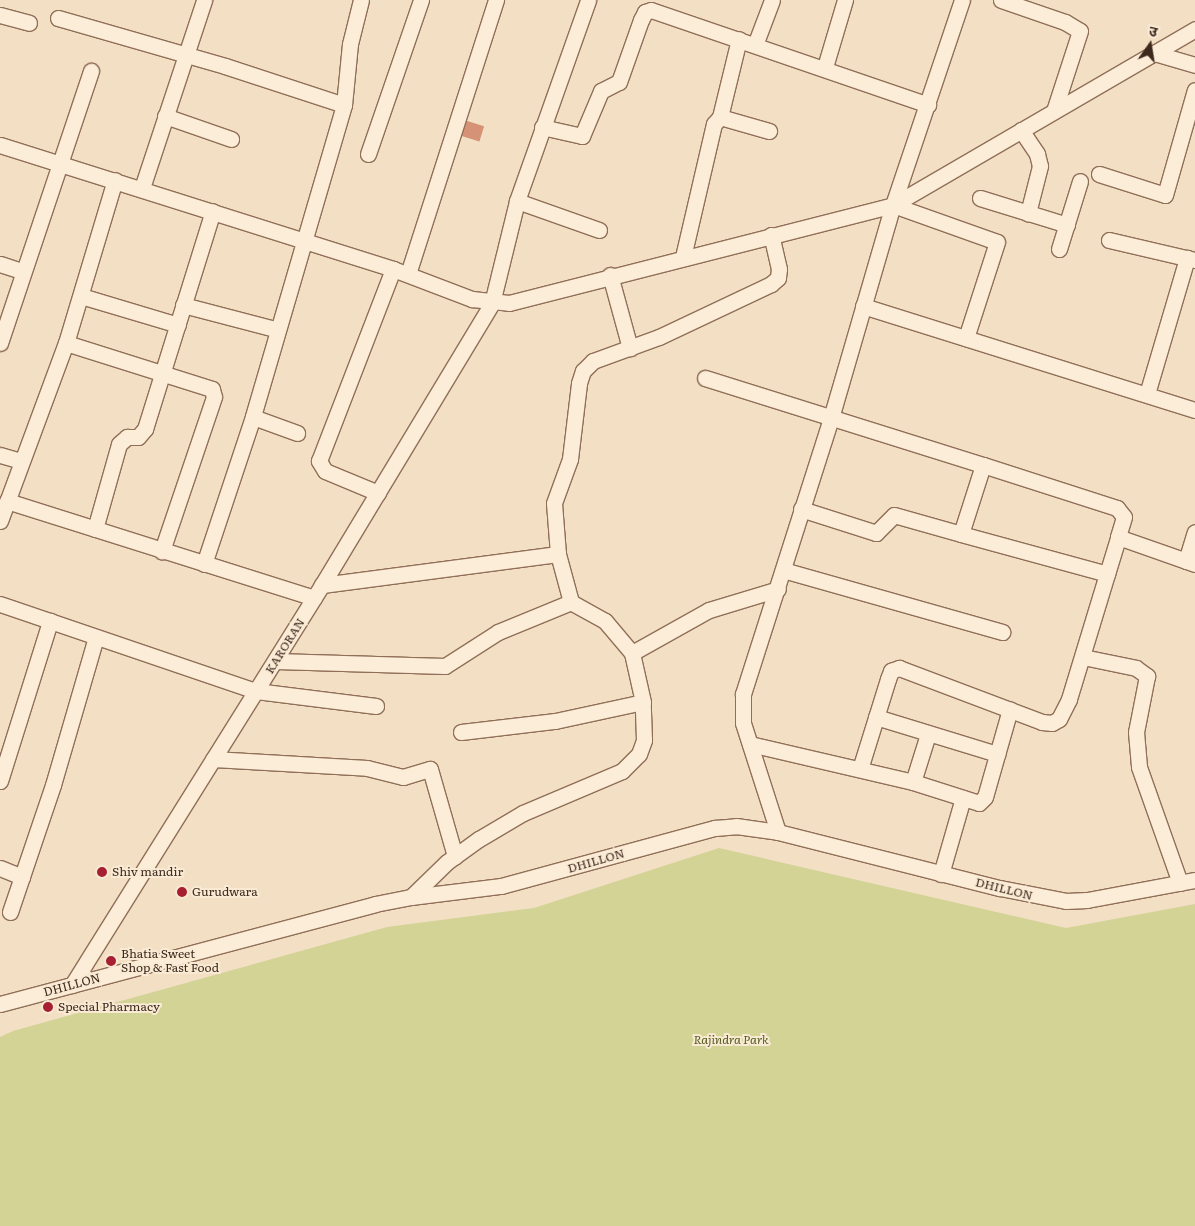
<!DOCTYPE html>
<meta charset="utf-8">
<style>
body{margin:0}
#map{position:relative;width:1195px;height:1226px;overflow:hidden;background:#f3dfc4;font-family:Literata,"Noto Sans Devanagari",serif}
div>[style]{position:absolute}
.green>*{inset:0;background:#d3d396}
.building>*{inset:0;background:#d59275;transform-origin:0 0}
.roads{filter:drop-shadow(1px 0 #906f58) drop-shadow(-1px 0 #906f58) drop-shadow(0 1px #906f58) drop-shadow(0 -1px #906f58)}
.minor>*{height:15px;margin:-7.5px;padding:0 7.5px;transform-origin:7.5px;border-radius:7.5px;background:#fcedd8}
.dots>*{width:14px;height:14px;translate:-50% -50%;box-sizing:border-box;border:2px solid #f9ead4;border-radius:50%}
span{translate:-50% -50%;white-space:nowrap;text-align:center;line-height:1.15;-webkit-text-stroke:4px #f9ead4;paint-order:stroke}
.street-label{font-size:12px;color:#3e291d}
.poi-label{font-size:12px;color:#3e291d}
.left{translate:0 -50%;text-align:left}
.park-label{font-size:12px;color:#555d21;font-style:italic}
.north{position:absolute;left:1125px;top:20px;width:50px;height:50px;-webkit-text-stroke:4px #f9ead4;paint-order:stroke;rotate:13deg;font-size:14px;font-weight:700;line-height:20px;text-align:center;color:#3e291d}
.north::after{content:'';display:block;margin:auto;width:18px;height:22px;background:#3e291d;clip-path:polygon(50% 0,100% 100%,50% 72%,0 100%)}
</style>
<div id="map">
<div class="green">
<div style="clip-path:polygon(719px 848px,1066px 928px,1195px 904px,1195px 1226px,0 1226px,0 1037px,13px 1031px,387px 927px,534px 908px)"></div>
</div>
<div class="building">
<div style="left:464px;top:120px;width:21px;height:16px;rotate:17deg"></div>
</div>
<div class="roads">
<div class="minor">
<div style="left:1001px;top:0;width:68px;rotate:19deg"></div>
<div style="left:1065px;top:22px;width:17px;rotate:31deg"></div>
<div style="left:1080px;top:31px;width:84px;rotate:108deg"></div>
<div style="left:0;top:15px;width:30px;rotate:15deg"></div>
<div style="left:58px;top:18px;width:174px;rotate:16deg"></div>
<div style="left:225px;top:66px;width:125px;rotate:18.1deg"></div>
<div style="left:344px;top:105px;width:325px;rotate:106.3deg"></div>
<div style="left:755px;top:45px;width:48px;rotate:-69.3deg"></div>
<div style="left:1154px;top:53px;width:43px;rotate:16.3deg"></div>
<div style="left:825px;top:67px;width:70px;rotate:-73.4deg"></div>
<div style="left:344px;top:105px;width:61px;rotate:-84.4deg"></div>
<div style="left:350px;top:44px;width:45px;rotate:-76deg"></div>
<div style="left:165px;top:116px;width:70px;rotate:19.2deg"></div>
<div style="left:720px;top:117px;width:51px;rotate:15.9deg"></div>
<div style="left:542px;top:127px;width:41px;rotate:12.7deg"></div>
<div style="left:582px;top:136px;width:49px;rotate:-67.1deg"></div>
<div style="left:601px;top:91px;width:20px;rotate:-27deg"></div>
<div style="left:619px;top:82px;width:66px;rotate:-70.5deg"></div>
<div style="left:641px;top:20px;width:9px;rotate:-63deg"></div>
<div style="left:645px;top:12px;width:6px;rotate:-18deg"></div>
<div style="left:651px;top:10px;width:293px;rotate:18.9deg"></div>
<div style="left:1021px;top:130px;width:29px;rotate:56deg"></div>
<div style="left:1037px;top:154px;width:12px;rotate:76deg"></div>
<div style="left:1040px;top:166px;width:49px;rotate:104.3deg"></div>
<div style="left:0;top:145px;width:412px;rotate:17.5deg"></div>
<div style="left:393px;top:269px;width:85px;rotate:20.8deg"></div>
<div style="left:472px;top:299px;width:37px;rotate:6deg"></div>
<div style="left:509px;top:303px;width:396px;rotate:-14.3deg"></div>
<div style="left:893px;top:205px;width:350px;rotate:-30.2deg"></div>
<div style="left:368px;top:154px;width:163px;rotate:-71deg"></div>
<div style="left:1099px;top:174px;width:69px;rotate:17.7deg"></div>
<div style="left:1165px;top:195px;width:109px;rotate:-74.1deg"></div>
<div style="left:142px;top:188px;width:198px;rotate:-71.7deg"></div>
<div style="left:980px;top:198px;width:91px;rotate:17.2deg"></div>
<div style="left:517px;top:201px;width:87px;rotate:19.5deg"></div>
<div style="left:893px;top:205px;width:110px;rotate:19.6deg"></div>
<div style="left:997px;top:242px;width:101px;rotate:107.9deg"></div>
<div style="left:1109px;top:240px;width:88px;rotate:13.1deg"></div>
<div style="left:1059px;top:249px;width:71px;rotate:-72.8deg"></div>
<div style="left:683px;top:257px;width:137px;rotate:-76.9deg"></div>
<div style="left:714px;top:124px;width:9px;rotate:-49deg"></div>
<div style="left:720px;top:117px;width:80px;rotate:-76.3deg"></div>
<div style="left:0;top:264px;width:23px;rotate:18deg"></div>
<div style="left:408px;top:274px;width:288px;rotate:-72.2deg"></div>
<div style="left:610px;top:275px;width:76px;rotate:74.7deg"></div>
<div style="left:81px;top:296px;width:101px;rotate:16.6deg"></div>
<div style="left:183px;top:305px;width:98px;rotate:14.7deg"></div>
<div style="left:863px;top:306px;width:348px;rotate:17.4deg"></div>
<div style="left:0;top:343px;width:287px;rotate:-71.5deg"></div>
<div style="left:66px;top:343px;width:153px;rotate:17.5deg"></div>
<div style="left:212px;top:389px;width:8px;rotate:76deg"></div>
<div style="left:214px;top:397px;width:163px;rotate:108.7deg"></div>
<div style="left:705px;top:378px;width:291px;rotate:17.4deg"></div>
<div style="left:983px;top:465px;width:72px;rotate:107.7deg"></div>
<div style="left:961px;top:534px;width:151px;rotate:15.3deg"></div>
<div style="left:1107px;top:574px;width:39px;rotate:-73deg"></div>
<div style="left:1118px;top:537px;width:82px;rotate:19.3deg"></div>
<div style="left:1147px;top:394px;width:142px;rotate:-73.6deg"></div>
<div style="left:0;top:455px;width:22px;rotate:16deg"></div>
<div style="left:983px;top:465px;width:141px;rotate:17.8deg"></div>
<div style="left:1117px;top:508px;width:11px;rotate:52deg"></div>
<div style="left:1124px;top:517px;width:21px;rotate:107deg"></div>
<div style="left:378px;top:493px;width:57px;rotate:-157.5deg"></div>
<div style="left:325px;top:471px;width:12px;rotate:-121deg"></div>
<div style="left:319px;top:461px;width:206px;rotate:-68.9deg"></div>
<div style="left:7px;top:501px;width:322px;rotate:17.5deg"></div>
<div style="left:801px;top:509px;width:79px;rotate:17.7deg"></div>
<div style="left:876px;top:533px;width:25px;rotate:-45deg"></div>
<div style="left:894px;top:515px;width:70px;rotate:15.8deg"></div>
<div style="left:0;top:521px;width:190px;rotate:-69.7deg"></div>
<div style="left:66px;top:343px;width:170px;rotate:-73.3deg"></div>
<div style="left:95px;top:529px;width:88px;rotate:-74.2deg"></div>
<div style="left:119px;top:444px;width:11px;rotate:-41deg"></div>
<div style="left:127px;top:437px;width:11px"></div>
<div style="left:138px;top:437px;width:11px;rotate:-49deg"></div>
<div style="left:145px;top:429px;width:228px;rotate:-72.7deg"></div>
<div style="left:1186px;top:561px;width:30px;rotate:-73deg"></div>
<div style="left:204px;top:564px;width:155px;rotate:-71.6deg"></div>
<div style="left:253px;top:417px;width:47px;rotate:20deg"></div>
<div style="left:783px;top:570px;width:228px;rotate:15.8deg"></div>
<div style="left:322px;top:585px;width:238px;rotate:-7.5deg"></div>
<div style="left:0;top:604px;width:270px;rotate:18.8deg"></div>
<div style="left:256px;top:691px;width:121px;rotate:7.1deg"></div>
<div style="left:632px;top:653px;width:88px;rotate:-29.2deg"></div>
<div style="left:709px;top:610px;width:72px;rotate:-16.9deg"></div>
<div style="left:1083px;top:657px;width:54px;rotate:11.7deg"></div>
<div style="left:1136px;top:668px;width:14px;rotate:36deg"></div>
<div style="left:1147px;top:676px;width:57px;rotate:101.1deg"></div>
<div style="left:1136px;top:732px;width:35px;rotate:85deg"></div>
<div style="left:1139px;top:767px;width:123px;rotate:70.5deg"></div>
<div style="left:275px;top:661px;width:170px;rotate:1.7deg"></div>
<div style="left:445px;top:666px;width:63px;rotate:-32.7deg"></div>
<div style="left:498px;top:632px;width:79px;rotate:-22.3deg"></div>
<div style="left:876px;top:717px;width:127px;rotate:17deg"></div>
<div style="left:461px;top:732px;width:95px;rotate:-6.7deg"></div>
<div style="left:555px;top:721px;width:90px;rotate:-12.2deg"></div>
<div style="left:750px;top:744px;width:167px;rotate:13.1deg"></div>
<div style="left:913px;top:782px;width:69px;rotate:17.7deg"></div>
<div style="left:979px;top:803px;width:8px;rotate:-45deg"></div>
<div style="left:985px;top:797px;width:91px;rotate:-74.1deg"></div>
<div style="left:213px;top:759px;width:154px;rotate:3.3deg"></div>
<div style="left:367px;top:768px;width:37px;rotate:14deg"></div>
<div style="left:403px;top:777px;width:28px;rotate:-17deg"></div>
<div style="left:430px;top:769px;width:91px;rotate:74deg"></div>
<div style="left:860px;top:769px;width:94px;rotate:-72.7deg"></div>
<div style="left:888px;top:679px;width:9px;rotate:-69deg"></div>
<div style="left:891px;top:671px;width:9px;rotate:-21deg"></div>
<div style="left:899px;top:668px;width:153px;rotate:20.7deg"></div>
<div style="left:1042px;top:722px;width:10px;rotate:6deg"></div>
<div style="left:1052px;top:723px;width:8px;rotate:-30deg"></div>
<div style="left:1059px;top:719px;width:22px;rotate:-63deg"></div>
<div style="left:1069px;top:699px;width:131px;rotate:-73.1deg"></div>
<div style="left:0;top:781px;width:168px;rotate:-72.6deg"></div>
<div style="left:913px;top:782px;width:50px;rotate:-72.6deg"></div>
<div style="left:778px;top:832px;width:114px;rotate:-107.8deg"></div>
<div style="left:743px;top:723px;width:29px;rotate:-90deg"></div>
<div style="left:743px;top:694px;width:290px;rotate:-72.3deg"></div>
<div style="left:831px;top:418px;width:222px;rotate:-73.8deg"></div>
<div style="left:893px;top:205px;width:216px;rotate:-71.4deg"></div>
<div style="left:0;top:868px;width:24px;rotate:22deg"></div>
<div style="left:941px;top:874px;width:79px;rotate:-73.9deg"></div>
<div style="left:411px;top:897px;width:50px;rotate:-44.2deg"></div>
<div style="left:447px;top:862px;width:39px;rotate:-36deg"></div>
<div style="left:479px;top:839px;width:51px;rotate:-30.6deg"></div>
<div style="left:523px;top:813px;width:108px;rotate:-23deg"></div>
<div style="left:622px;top:771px;width:24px;rotate:-45deg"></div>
<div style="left:639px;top:754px;width:15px;rotate:-70deg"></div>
<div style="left:644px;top:740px;width:38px;rotate:-92deg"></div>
<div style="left:643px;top:702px;width:50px;rotate:-102.7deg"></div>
<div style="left:632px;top:653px;width:42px;rotate:-130.2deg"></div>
<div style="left:605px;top:621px;width:39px;rotate:-151deg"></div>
<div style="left:571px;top:602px;width:50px;rotate:-105.2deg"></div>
<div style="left:558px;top:554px;width:51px;rotate:-94.5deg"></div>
<div style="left:554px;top:503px;width:47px;rotate:-70deg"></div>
<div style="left:570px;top:459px;width:77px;rotate:-83.2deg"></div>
<div style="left:579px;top:383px;width:13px;rotate:-72deg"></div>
<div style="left:583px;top:371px;width:14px;rotate:-45deg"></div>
<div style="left:593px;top:361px;width:70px;rotate:-20deg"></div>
<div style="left:659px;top:337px;width:124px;rotate:-25.3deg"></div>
<div style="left:771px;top:284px;width:9px;rotate:-41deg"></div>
<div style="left:778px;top:278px;width:9px;rotate:-84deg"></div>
<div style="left:779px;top:269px;width:35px;rotate:-103deg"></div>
<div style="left:10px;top:912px;width:134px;rotate:-71.3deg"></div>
<div style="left:53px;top:785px;width:154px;rotate:-73.8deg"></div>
<div style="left:72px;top:985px;width:472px;rotate:-58deg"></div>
<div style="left:322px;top:585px;width:329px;rotate:-58.9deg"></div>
<div style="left:492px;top:303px;width:105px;rotate:-76.2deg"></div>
<div style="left:517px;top:201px;width:213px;rotate:-70.5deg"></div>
<div style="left:0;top:1004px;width:388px;rotate:-14.9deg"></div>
<div style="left:375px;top:904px;width:37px;rotate:-11deg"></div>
<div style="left:411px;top:897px;width:91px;rotate:-7deg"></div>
<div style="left:501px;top:886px;width:222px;rotate:-15.2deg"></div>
<div style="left:715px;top:828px;width:21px;rotate:-5deg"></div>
<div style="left:736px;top:826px;width:42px;rotate:8.1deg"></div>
<div style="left:778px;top:832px;width:229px;rotate:14.2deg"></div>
<div style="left:1000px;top:888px;width:67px;rotate:11.1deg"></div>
<div style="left:1066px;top:901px;width:21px;rotate:-3deg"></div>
<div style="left:1087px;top:900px;width:110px;rotate:-10.5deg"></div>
</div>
</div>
<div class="dots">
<div style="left:102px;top:872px;background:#a62031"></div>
<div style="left:182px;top:892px;background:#a62031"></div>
<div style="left:111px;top:961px;background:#a62031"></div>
<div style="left:48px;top:1007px;background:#a62031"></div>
</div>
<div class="street-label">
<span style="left:285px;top:646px;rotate:-58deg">KARORAN</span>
<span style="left:596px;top:861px;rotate:-16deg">DHILLON</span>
<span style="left:1004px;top:889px;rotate:14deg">DHILLON</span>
<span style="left:72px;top:985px;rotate:-15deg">DHILLON</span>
</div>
<div class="poi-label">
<span class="left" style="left:112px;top:872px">Shiv mandir</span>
<span class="left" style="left:192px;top:892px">Gurudwara</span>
<span class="left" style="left:121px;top:961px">Bhatia Sweet<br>Shop &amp; Fast Food</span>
<span class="left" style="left:58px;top:1007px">Special Pharmacy</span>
</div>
<div class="park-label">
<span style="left:731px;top:1040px">Rajindra Park</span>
</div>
<div class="north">उ</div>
</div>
